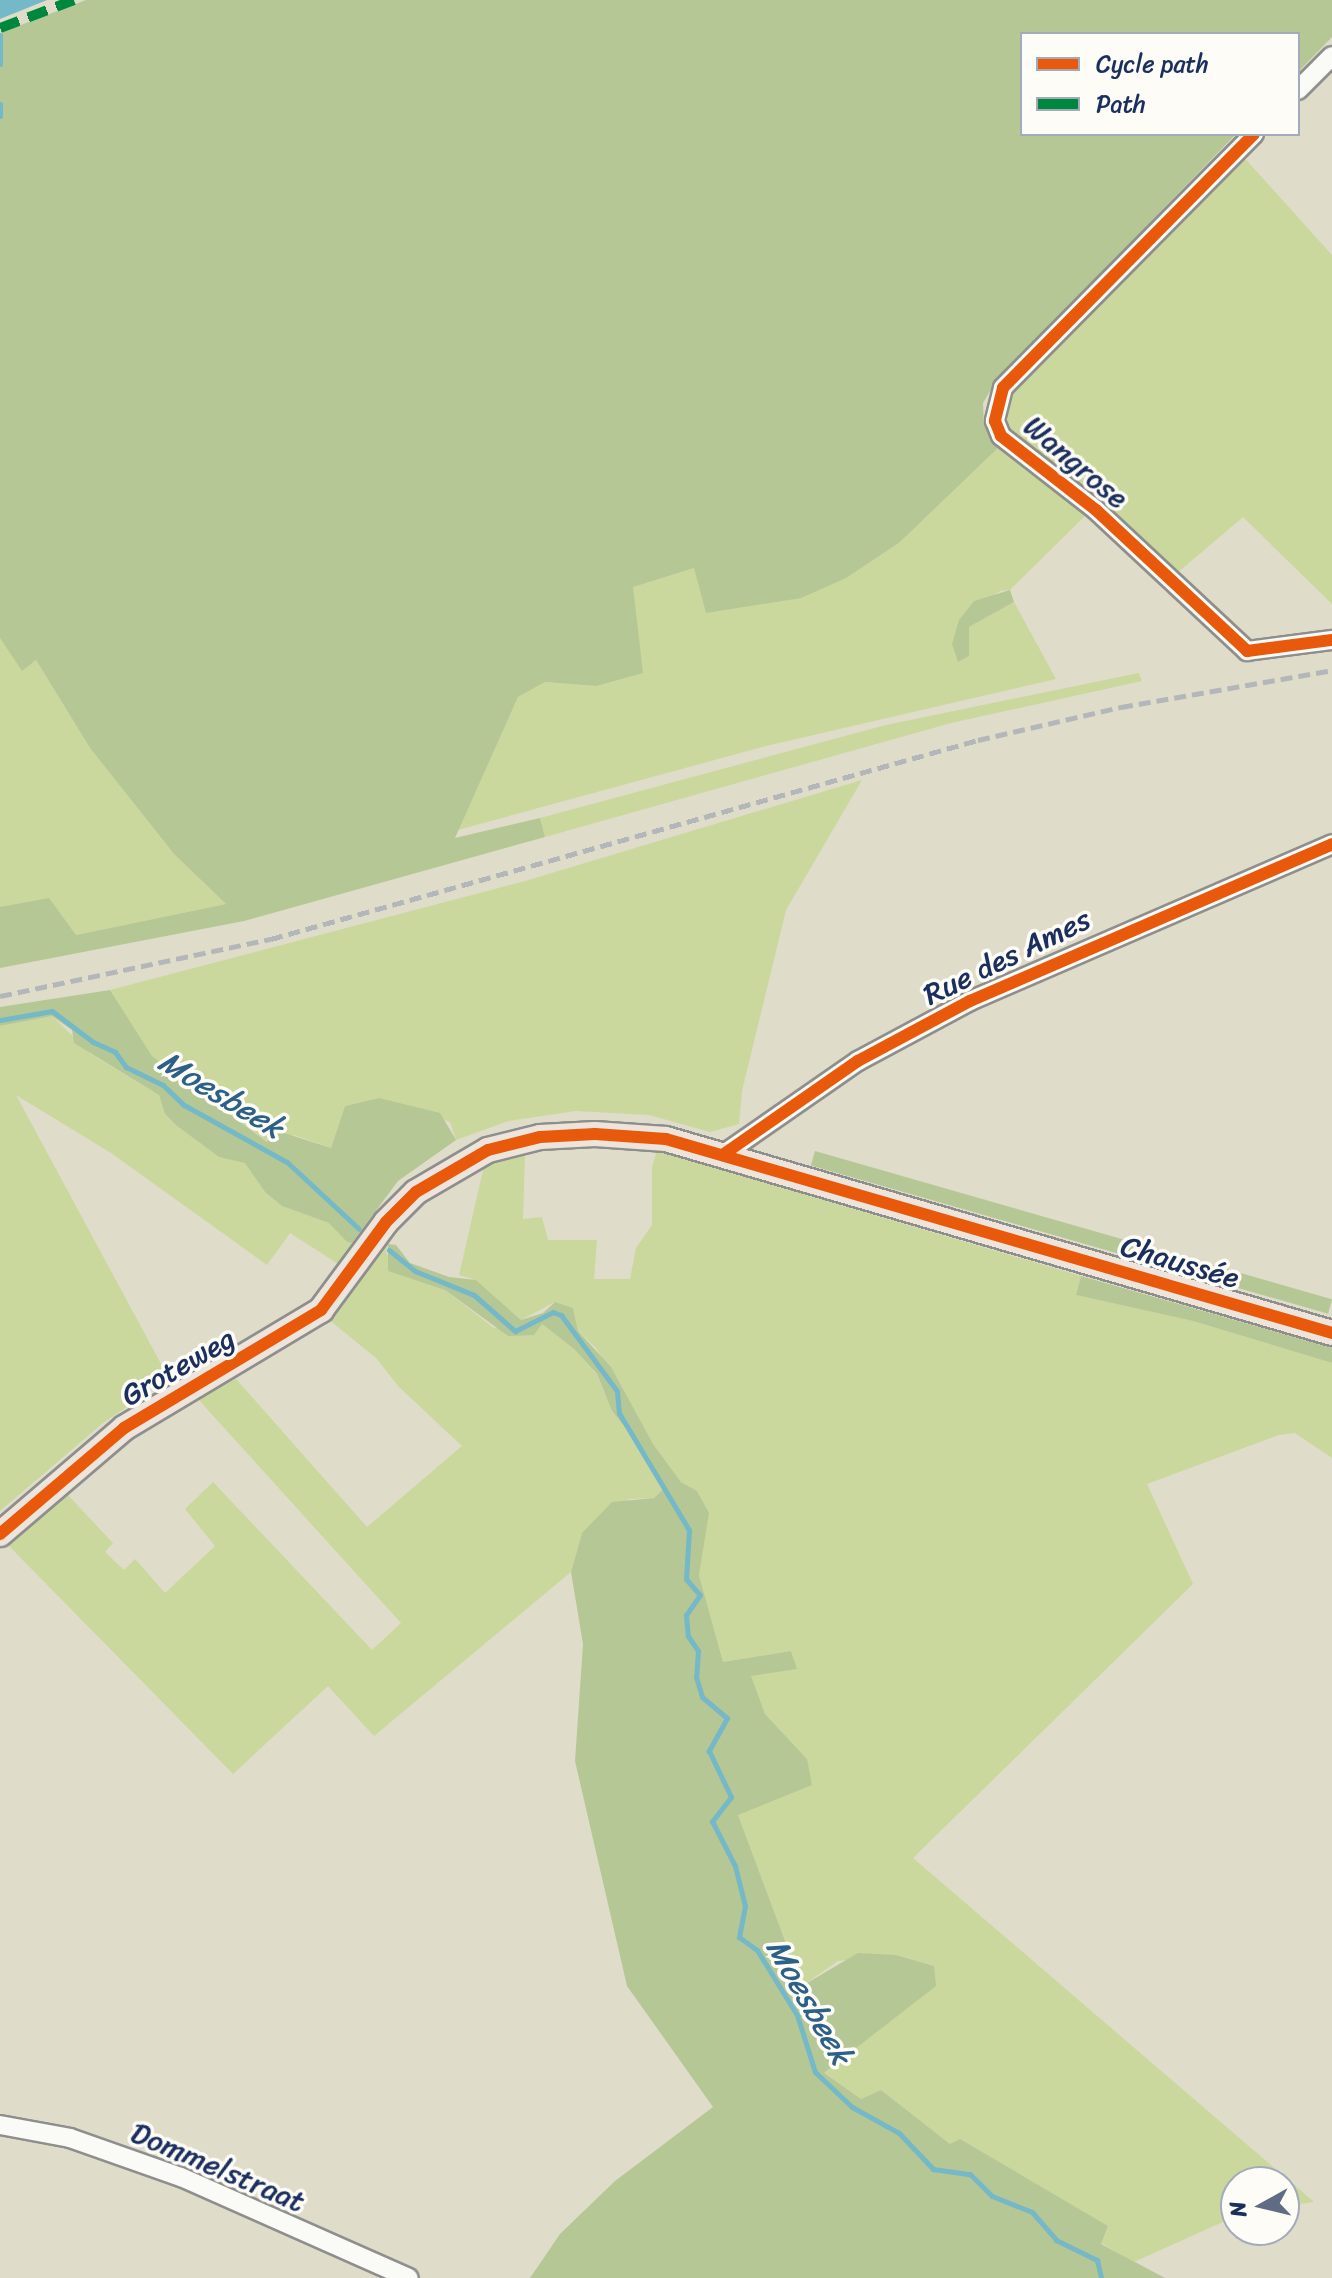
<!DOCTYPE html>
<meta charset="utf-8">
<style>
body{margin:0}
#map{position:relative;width:1332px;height:2278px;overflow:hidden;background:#dfdcc9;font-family:Sriracha,sans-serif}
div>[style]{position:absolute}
.green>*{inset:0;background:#cad89e}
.forest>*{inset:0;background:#b5c795;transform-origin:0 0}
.water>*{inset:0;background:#75b8c7}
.stream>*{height:5px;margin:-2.5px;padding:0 2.5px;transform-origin:2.5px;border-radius:2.5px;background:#75b8c7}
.roads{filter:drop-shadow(2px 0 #8e8f8d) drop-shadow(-2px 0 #8e8f8d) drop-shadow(0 2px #8e8f8d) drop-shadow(0 -2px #8e8f8d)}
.minor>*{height:18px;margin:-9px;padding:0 9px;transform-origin:9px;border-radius:9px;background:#fafaf7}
.major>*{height:24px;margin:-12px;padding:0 12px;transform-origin:12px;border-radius:12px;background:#ede4dc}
.rail>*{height:5px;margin-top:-2.5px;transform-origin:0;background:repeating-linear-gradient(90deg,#b4b7b9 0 12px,transparent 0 18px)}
.quiet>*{height:10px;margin-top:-5px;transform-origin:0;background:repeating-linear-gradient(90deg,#00873e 0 20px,transparent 0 30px)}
.cycleway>*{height:12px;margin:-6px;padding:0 6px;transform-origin:6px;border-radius:6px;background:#e8590c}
span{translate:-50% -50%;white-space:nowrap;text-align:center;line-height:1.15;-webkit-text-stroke:7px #fdfcf7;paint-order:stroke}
.street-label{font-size:30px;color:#1b2f5e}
.water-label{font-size:32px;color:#2d6088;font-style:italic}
.legend{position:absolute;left:1020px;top:32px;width:280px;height:104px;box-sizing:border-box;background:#fdfcf7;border:2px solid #a3aaba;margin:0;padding:10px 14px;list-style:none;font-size:24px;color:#1b2f5e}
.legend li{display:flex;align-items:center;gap:16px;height:40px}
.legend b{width:40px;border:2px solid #a3aaba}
.north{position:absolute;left:1220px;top:2166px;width:80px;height:80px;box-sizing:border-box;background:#fdfcf7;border:2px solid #a3aaba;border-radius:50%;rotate:262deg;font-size:22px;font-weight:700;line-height:32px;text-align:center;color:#1b2f5e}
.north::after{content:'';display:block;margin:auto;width:28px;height:36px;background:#606c83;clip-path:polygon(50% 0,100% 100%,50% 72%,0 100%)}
</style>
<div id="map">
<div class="green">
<div style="clip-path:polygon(1239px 152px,1332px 255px,1332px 604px,1243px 517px,1176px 574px,1006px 432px,1002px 413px,1013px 389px)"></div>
<div style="clip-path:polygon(1000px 446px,1089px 512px,1010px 590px,1000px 591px,959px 620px,969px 656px,969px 627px,1014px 602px,1056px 679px,766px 746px,458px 830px,518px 697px,545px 682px,596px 686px,632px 587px,694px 568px,900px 542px)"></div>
<div style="clip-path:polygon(0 638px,22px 670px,36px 660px,90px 748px,174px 854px,226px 904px,76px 935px,0 907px)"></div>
<div style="clip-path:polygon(1139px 673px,1142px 681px,951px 723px,545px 837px,540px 818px,886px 725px)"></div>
<div style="clip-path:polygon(862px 780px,786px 910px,742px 1091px,739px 1124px,710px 1132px,649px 1115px,576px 1111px,508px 1121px,456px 1140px,450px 1122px,379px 1098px,345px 1106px,331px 1148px,294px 1135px,268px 1142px,152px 1056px,110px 990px,525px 881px)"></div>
<div style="clip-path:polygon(52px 1016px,91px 1054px,159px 1095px,165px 1114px,177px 1126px,219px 1157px,245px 1162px,265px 1192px,282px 1206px,329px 1223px,352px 1243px,340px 1265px,290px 1233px,267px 1265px,111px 1153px,16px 1095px,166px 1373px,143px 1386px,147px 1393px,103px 1423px,0 1511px,0 1026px)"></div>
<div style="clip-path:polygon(657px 1151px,1081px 1276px,1076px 1295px,1193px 1321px,1332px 1363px,1332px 1458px,1295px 1433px,1279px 1435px,1147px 1484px,1193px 1584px,913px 1858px,1314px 2202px,1284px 2206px,1284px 2182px,1236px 2182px,1236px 2216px,1134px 2262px,1101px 2243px,1108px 2226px,950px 2144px,881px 2090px,861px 2099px,823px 2073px,934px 1966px,896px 1955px,838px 1961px,802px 1986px,738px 1815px,807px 1759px,765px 1714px,750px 1675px,796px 1669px,791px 1651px,723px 1662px,699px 1575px,703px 1546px,697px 1491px,681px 1482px,653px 1444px,596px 1348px,578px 1331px,573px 1308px,555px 1302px,521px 1320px,476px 1280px,459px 1275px,484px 1166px,525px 1153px,523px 1219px,542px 1217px,548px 1240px,597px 1240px,594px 1279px,630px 1279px,636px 1248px,652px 1225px,652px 1167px)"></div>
<div style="clip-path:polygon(388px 1244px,386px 1253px,412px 1278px,445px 1290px,494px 1328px,542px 1324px,574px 1349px,597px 1375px,612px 1411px,648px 1456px,664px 1488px,654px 1498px,629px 1499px,582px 1533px,571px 1572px,374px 1736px,328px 1686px,233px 1774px,7px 1544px,65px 1492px,113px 1543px,105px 1552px,124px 1570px,135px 1559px,165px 1593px,215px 1546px,185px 1509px,213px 1482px,372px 1650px,401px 1623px,197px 1398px,236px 1379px,367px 1527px,462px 1446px,399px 1387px,376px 1358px,328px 1319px)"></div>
</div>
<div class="forest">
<div style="clip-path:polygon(86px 0,1332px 0,1332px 37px,1298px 72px,1298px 34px,1022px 34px,1022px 134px,1236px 134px,996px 381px,983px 403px,984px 426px,1000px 446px,900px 542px,846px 578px,801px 598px,706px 613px,694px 568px,633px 587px,643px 673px,596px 686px,545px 682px,518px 697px,455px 838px,540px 818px,545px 837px,244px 921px,0 968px,0 907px,49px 898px,76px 935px,226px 904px,174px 854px,90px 748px,36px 660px,22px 671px,0 638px,0 33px)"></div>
<div style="clip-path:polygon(1010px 590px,1014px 602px,969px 627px,969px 656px,958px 662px,952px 644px,959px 620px,974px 601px)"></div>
<div style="clip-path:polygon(110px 990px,152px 1056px,267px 1142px,275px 1130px,331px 1148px,345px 1106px,379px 1098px,440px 1113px,456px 1140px,398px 1181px,352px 1243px,347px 1242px,329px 1223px,282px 1206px,265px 1192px,245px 1163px,219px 1157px,177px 1126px,165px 1114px,159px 1095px,74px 1043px,72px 1030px,52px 1016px,0 1026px,0 1007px)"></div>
<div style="left:815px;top:1151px;width:538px;height:15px;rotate:16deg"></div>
<div style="clip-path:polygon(388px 1244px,396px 1245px,410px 1263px,449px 1277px,476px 1280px,521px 1320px,543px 1313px,555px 1302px,573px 1308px,578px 1331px,611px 1367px,653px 1444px,681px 1482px,697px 1491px,709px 1513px,699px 1575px,723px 1662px,791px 1651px,797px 1669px,751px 1676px,765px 1714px,807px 1759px,812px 1785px,738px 1815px,802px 1986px,858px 1953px,896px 1955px,934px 1966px,936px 1986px,824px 2073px,861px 2099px,881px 2090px,950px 2144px,960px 2139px,1108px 2226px,1101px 2244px,1165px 2278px,530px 2278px,560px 2234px,615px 2181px,713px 2107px,627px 1986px,575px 1761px,583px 1644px,571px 1572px,582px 1533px,612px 1502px,654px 1498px,664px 1488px,648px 1456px,612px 1411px,597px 1374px,574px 1349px,542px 1324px,534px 1335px,508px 1336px,445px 1290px,388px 1271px)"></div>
<div style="clip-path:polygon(1081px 1276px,1332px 1348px,1332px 1363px,1193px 1321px,1076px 1295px)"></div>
</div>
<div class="water">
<div style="clip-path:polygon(0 0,47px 0,0 19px)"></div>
</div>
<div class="stream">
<div style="left:0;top:35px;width:29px;rotate:90deg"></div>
<div style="left:0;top:104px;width:12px;rotate:90deg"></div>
<div style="left:0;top:1020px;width:53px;rotate:-9.8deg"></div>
<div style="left:52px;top:1011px;width:51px;rotate:37.1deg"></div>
<div style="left:93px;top:1042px;width:24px;rotate:24deg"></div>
<div style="left:115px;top:1052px;width:19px;rotate:54deg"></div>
<div style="left:126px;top:1067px;width:41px;rotate:25.9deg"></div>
<div style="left:163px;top:1085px;width:29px;rotate:44deg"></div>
<div style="left:184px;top:1105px;width:118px;rotate:29deg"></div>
<div style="left:287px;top:1162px;width:98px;rotate:42.9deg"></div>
<div style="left:389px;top:1250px;width:33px;rotate:39deg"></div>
<div style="left:415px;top:1271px;width:64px;rotate:22.1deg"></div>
<div style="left:474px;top:1295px;width:55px;rotate:41.3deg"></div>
<div style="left:515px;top:1331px;width:42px;rotate:-26.6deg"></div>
<div style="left:553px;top:1312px;width:9px;rotate:21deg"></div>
<div style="left:561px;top:1315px;width:94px;rotate:53.6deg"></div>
<div style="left:617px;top:1391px;width:22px;rotate:85deg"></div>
<div style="left:619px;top:1413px;width:136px;rotate:59.1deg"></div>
<div style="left:689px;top:1530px;width:49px;rotate:93.5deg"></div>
<div style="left:686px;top:1579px;width:21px;rotate:49deg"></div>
<div style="left:700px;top:1595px;width:24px;rotate:125deg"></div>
<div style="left:686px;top:1615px;width:21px;rotate:85deg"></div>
<div style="left:688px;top:1636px;width:18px;rotate:56deg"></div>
<div style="left:698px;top:1651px;width:26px;rotate:94deg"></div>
<div style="left:696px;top:1677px;width:21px;rotate:73deg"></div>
<div style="left:702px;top:1697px;width:33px;rotate:40deg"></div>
<div style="left:727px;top:1718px;width:38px;rotate:119deg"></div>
<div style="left:709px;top:1751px;width:51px;rotate:64.4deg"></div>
<div style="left:731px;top:1797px;width:31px;rotate:128deg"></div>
<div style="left:712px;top:1821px;width:51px;rotate:62.9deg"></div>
<div style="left:735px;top:1866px;width:41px;rotate:76deg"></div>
<div style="left:745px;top:1906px;width:32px;rotate:101deg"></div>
<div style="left:739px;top:1937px;width:22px;rotate:36deg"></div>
<div style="left:757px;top:1950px;width:76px;rotate:58.4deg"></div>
<div style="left:797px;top:2015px;width:60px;rotate:72.5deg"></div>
<div style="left:815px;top:2072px;width:51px;rotate:43.4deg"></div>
<div style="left:852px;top:2107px;width:54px;rotate:29deg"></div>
<div style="left:899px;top:2133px;width:50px;rotate:46.6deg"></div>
<div style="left:933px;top:2169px;width:37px;rotate:8deg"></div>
<div style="left:970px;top:2174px;width:31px;rotate:45deg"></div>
<div style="left:992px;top:2196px;width:43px;rotate:21.8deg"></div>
<div style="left:1032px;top:2212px;width:37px;rotate:49deg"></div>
<div style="left:1056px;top:2240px;width:46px;rotate:26deg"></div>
<div style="left:1097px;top:2260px;width:18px;rotate:77deg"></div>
</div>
<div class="roads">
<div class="minor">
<div style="left:1298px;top:90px;width:48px;rotate:-45deg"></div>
<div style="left:1254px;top:134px;width:357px;rotate:134.7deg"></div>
<div style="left:1003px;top:388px;width:34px;rotate:104deg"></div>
<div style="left:995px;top:421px;width:16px;rotate:68deg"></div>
<div style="left:1001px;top:436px;width:120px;rotate:37.9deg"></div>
<div style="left:1096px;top:510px;width:207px;rotate:43deg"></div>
<div style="left:1247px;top:651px;width:86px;rotate:-7.4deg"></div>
<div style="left:724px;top:1154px;width:163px;rotate:-34.8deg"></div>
<div style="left:858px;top:1061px;width:127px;rotate:-28.2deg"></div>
<div style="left:970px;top:1001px;width:395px;rotate:-23.4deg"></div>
<div style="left:0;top:2125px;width:71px;rotate:10.5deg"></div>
<div style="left:70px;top:2138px;width:118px;rotate:19.4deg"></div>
<div style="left:181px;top:2177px;width:249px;rotate:23.9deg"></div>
</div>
<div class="major">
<div style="left:0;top:1534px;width:163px;rotate:-40.5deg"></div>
<div style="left:124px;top:1428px;width:230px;rotate:-30.9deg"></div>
<div style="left:321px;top:1310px;width:109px;rotate:-53.5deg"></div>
<div style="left:386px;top:1222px;width:42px;rotate:-45deg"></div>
<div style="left:416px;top:1192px;width:83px;rotate:-30.3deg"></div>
<div style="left:488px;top:1150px;width:54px;rotate:-14deg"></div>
<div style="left:540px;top:1137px;width:55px;rotate:-3.1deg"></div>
<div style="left:595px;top:1134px;width:71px;rotate:4deg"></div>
<div style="left:666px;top:1139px;width:694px;rotate:16.24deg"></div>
</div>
</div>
<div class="rail">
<div style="left:0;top:996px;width:277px;rotate:-11.9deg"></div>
<div style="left:271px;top:939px;width:734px;rotate:-15.72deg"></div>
<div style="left:978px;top:740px;width:147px;rotate:-13deg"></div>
<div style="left:1121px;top:707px;width:214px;rotate:-9.9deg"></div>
</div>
<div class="quiet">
<div style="left:0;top:28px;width:79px;rotate:-20.7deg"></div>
</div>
<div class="cycleway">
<div style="left:1254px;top:134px;width:357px;rotate:134.7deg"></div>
<div style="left:1003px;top:388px;width:34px;rotate:104deg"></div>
<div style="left:995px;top:421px;width:16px;rotate:68deg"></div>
<div style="left:1001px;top:436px;width:120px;rotate:37.9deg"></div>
<div style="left:1096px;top:510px;width:207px;rotate:43deg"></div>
<div style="left:1247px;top:651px;width:86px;rotate:-7.4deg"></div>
<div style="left:724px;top:1154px;width:163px;rotate:-34.8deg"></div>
<div style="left:858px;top:1061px;width:127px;rotate:-28.2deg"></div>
<div style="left:970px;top:1001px;width:395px;rotate:-23.4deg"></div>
<div style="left:0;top:1534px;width:163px;rotate:-40.5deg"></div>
<div style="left:124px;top:1428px;width:230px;rotate:-30.9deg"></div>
<div style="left:321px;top:1310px;width:109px;rotate:-53.5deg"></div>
<div style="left:386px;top:1222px;width:42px;rotate:-45deg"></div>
<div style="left:416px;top:1192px;width:83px;rotate:-30.3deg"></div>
<div style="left:488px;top:1150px;width:54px;rotate:-14deg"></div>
<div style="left:540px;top:1137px;width:55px;rotate:-3.1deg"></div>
<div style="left:595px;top:1134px;width:71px;rotate:4deg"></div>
<div style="left:666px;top:1139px;width:694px;rotate:16.24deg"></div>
</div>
<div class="street-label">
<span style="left:1076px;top:462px;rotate:40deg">Wangrose</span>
<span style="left:1007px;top:957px;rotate:-26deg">Rue des Ames</span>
<span style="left:1180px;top:1262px;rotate:16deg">Chaussée</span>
<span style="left:178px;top:1367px;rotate:-30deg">Groteweg</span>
<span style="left:218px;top:2167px;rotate:23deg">Dommelstraat</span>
</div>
<div class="water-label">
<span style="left:221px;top:1095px;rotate:31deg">Moesbeek</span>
<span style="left:809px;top:2002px;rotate:60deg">Moesbeek</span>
</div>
<ul class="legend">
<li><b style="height:10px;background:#e8590c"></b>Cycle path</li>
<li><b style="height:10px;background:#00873e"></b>Path</li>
</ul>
<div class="north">N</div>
</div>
